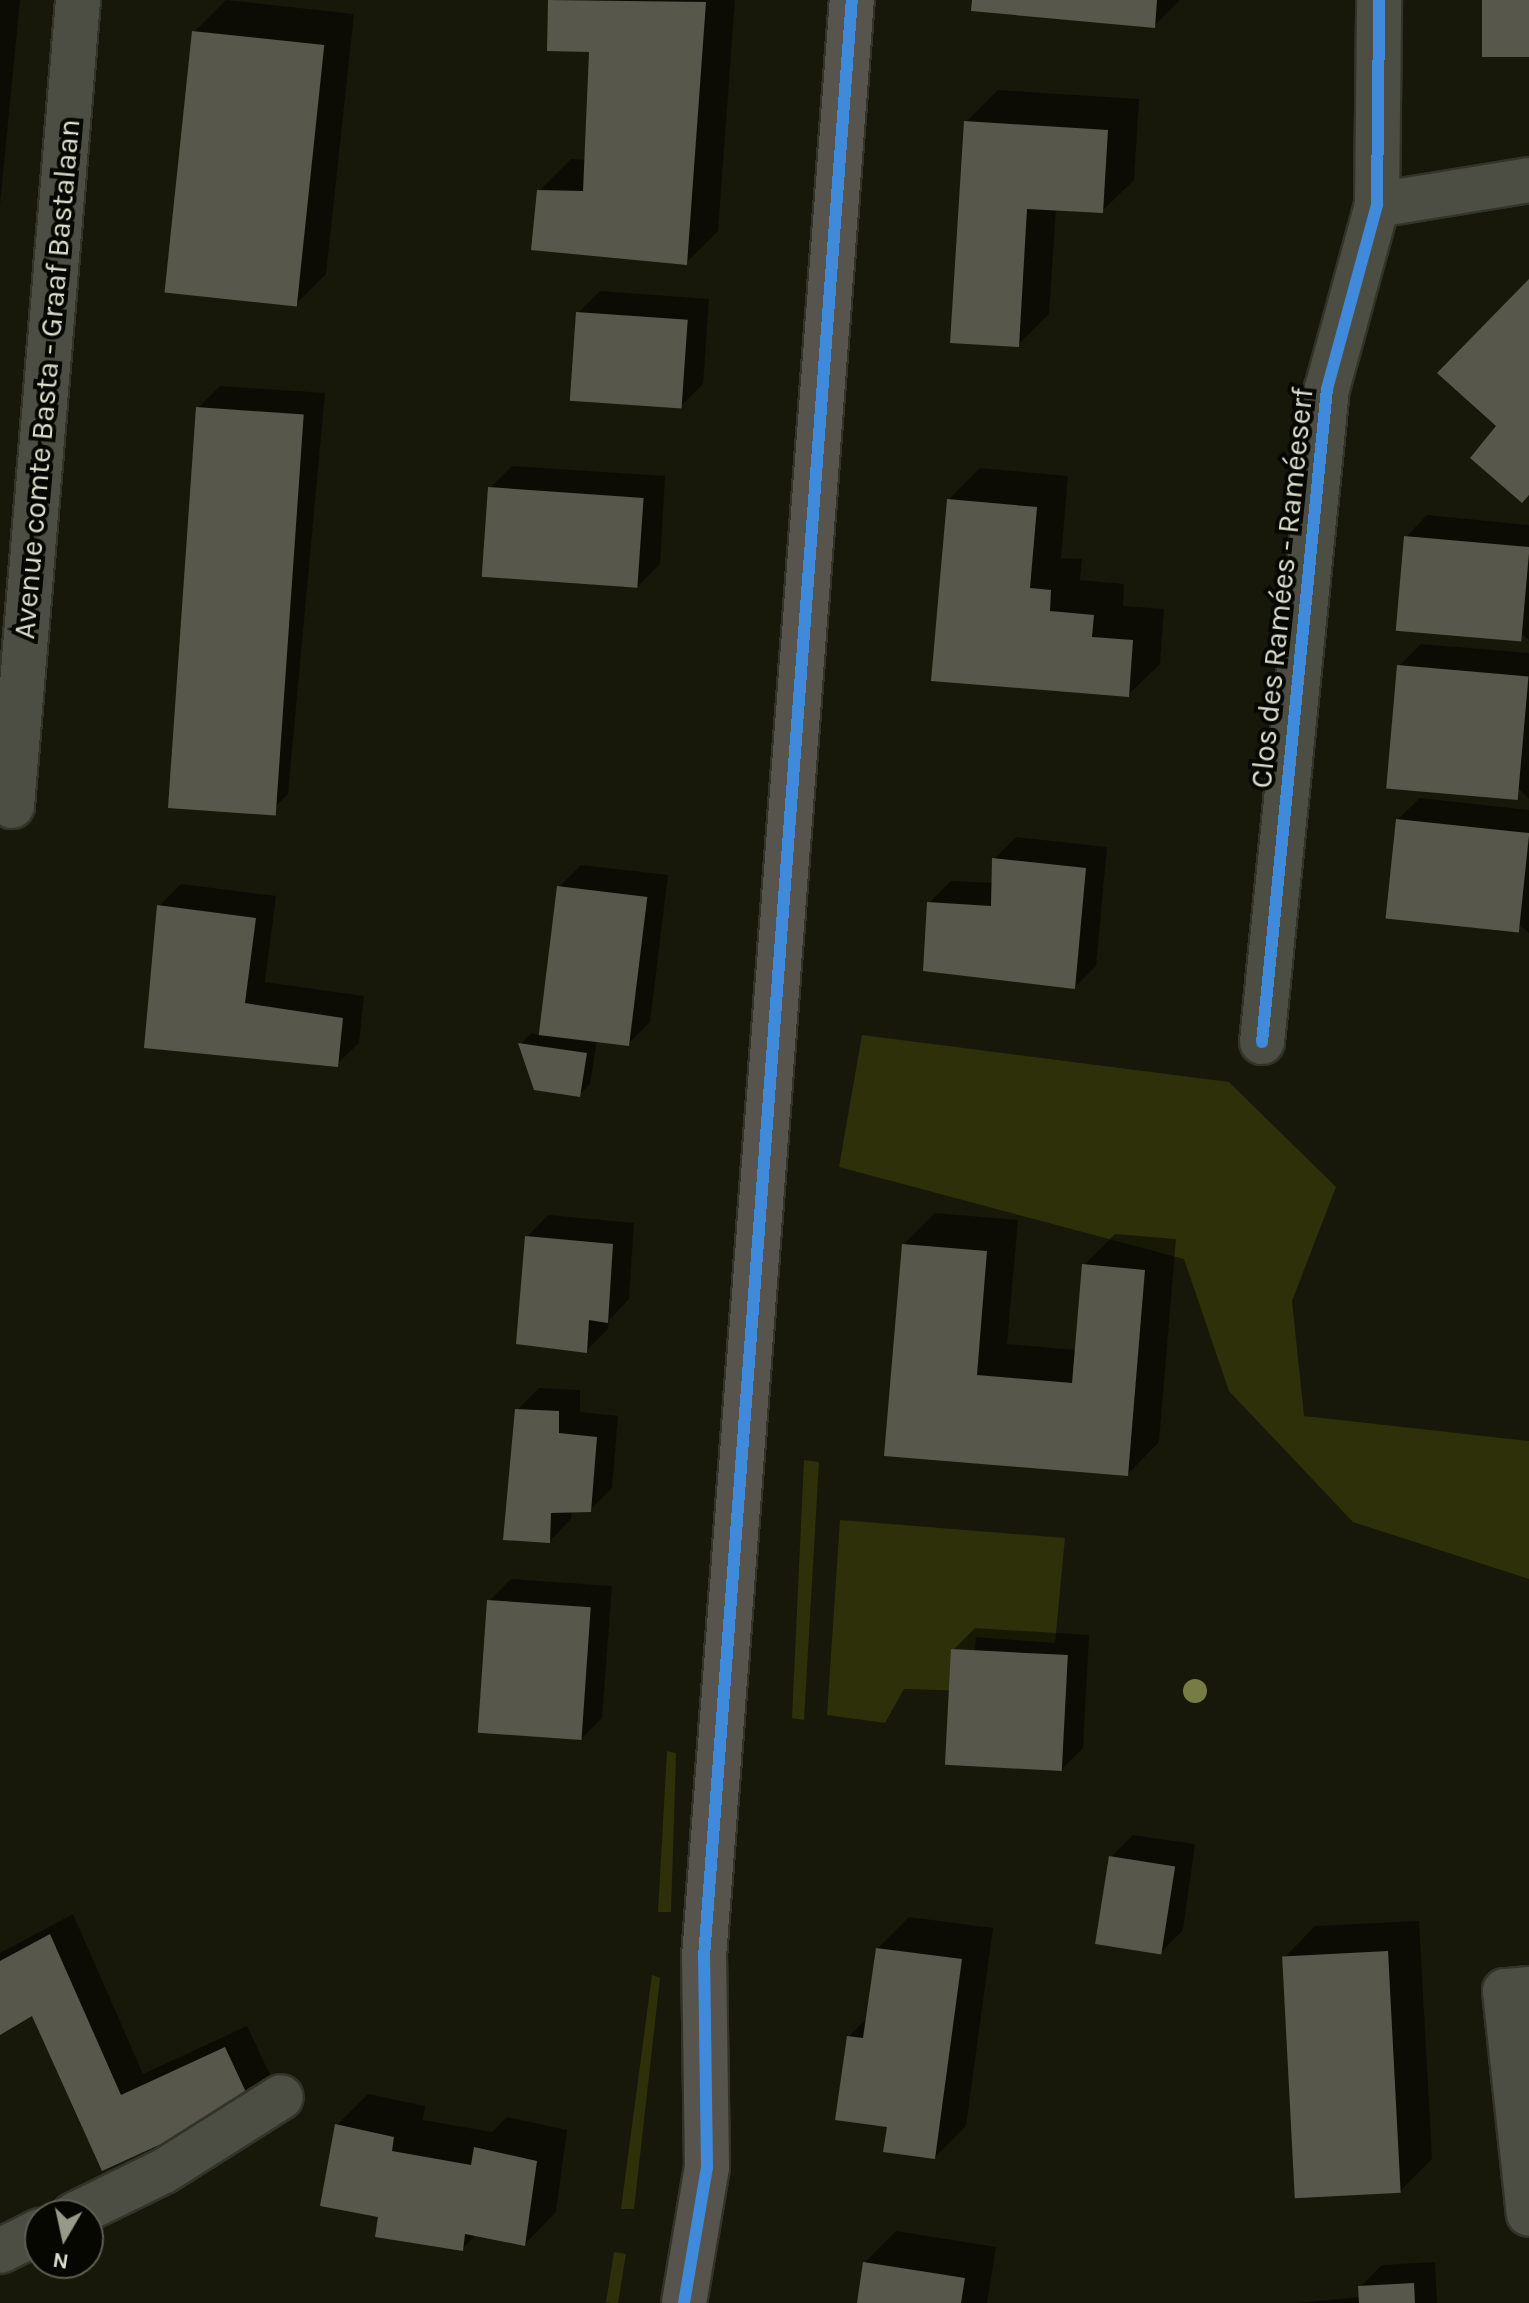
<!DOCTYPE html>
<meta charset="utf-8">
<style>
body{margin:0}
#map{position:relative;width:1529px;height:2303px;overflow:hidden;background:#17180a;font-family:Karla,sans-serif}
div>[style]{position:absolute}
.green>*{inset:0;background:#2e300a;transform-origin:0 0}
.shadow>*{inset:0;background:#0007}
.building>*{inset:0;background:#57584b;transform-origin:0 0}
.roads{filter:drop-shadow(2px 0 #32342a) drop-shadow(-2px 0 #32342a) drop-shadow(0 2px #32342a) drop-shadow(0 -2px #32342a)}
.minor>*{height:44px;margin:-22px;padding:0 22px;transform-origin:22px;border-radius:22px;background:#4d4e43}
.major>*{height:44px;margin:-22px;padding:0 22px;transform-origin:22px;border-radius:22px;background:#57544d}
.cycleway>*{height:12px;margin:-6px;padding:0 6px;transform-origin:6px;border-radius:6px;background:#408adc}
.trees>*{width:24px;height:24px;margin:-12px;border-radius:50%;background:#777b44}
span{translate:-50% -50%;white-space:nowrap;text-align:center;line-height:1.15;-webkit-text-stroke:8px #070701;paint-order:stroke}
.street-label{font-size:30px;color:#dddfce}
.north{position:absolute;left:24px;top:2199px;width:80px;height:80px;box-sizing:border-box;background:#070701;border:2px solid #5d5d53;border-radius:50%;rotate:189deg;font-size:22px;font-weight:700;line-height:32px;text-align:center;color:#dddfce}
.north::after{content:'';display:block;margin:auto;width:28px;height:36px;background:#989989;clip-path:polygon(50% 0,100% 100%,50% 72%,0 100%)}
</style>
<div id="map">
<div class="green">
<div style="clip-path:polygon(862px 1035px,1229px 1082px,1336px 1187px,1292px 1301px,1304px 1416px,1529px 1441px,1529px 1579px,1353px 1522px,1229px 1391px,1184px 1259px,839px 1167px)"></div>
<div style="clip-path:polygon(804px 1460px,819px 1462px,804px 1720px,792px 1718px)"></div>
<div style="clip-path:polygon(840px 1520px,1065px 1538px,1055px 1643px,976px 1637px,971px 1691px,904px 1689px,885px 1723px,827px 1715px)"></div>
<div style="clip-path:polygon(667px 1751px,676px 1753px,671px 1912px,658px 1912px)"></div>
<div style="clip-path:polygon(652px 1975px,660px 1978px,634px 2209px,621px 2209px)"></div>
<div style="left:614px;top:2252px;width:12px;height:51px;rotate:9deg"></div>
</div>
<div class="shadow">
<div style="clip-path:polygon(0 0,20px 0,0 205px)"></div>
<div style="clip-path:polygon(226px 0,354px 14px,326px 274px,295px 305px,194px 32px)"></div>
<div style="clip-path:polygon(550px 0,735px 0,718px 231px,686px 263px,539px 191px,571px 159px,586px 160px,591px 50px,549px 49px)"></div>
<div style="clip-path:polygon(974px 0,1180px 0,1154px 26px)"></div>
<div style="clip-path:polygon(998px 90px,1139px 99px,1134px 180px,1102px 211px,1056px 208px,1049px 314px,1018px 345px,966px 122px)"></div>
<div style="clip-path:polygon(600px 291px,709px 299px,703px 384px,681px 406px,578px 313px)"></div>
<div style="clip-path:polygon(220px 386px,325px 393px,288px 794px,266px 816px,198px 408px)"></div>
<div style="clip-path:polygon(512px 466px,665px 476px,660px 564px,638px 586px,490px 488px)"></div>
<div style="clip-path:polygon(980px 468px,1068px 476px,1061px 558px,1082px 559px,1080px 580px,1124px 584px,1123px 606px,1164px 609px,1160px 664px,1128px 695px,933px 679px,949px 499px)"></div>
<div style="clip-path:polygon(1427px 515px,1529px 525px,1529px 640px,1406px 537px)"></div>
<div style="clip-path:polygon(1421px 644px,1529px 653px,1529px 799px,1399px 666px)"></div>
<div style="clip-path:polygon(1420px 798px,1529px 810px,1529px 933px,1398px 819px)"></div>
<div style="clip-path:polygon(1016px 837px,1107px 847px,1096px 966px,1075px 987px,929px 903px,951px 881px,994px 883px,994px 859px)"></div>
<div style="clip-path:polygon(581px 865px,668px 875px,650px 1022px,628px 1044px,597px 1040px,590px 1084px,580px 1094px,521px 1044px,531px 1033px,540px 1035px,559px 887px)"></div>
<div style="clip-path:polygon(181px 884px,276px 896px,265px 982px,364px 996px,359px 1043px,337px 1064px,146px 1046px,159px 906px)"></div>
<div style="clip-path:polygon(935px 1213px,1018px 1220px,1007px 1344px,1077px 1350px,1084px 1265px,1115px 1234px,1176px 1239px,1159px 1442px,1128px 1474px,887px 1454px,903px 1245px)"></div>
<div style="clip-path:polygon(548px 1215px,634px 1223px,629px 1299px,609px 1320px,608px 1329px,586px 1351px,527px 1237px)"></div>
<div style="clip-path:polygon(539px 1388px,580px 1390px,580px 1412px,618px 1416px,612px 1488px,590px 1510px,572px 1510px,571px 1519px,550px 1541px,517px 1410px)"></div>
<div style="clip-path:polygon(511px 1579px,612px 1586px,602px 1718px,581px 1739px,489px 1601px)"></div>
<div style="clip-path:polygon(975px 1628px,1089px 1635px,1083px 1748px,1061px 1770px,953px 1650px)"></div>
<div style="clip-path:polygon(1133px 1835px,1195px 1844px,1183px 1930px,1161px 1952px,1111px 1857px)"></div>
<div style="clip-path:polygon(73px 1914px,143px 2074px,247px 2026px,272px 2079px,250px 2101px,103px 2169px,33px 2013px,0 2033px,0 1953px)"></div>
<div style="clip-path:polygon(909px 1917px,993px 1928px,966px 2126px,935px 2157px,889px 2125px,849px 2036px,868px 2017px,877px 1949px)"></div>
<div style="clip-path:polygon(1419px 1921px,1432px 2159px,1400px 2191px,1284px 1958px,1315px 1926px)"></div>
<div style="clip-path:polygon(368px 2094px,425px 2106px,423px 2120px,492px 2132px,507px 2117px,567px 2130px,556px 2212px,525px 2244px,477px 2234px,462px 2249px,380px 2216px,337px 2125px)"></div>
<div style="clip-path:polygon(896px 2231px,996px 2247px,987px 2303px,859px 2303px,864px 2263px)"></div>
<div style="clip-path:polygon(1435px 2262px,1437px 2303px,1295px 2303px,1361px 2297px,1360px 2287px,1382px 2265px)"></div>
</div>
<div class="building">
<div style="clip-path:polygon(548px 0,706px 2px,687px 265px,531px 250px,537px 190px,583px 191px,589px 52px,547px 51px)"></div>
<div style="clip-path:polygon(972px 0,1157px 0,1155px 28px,971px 11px)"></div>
<div style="left:1482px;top:0;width:47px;height:57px"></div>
<div style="left:192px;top:31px;width:133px;height:263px;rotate:6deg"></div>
<div style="clip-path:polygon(964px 121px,1108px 130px,1103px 213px,1027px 209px,1019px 347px,950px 343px)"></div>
<div style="clip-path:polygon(1529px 279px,1529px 495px,1522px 503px,1470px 458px,1496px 426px,1437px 373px)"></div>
<div style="left:576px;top:312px;width:112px;height:89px;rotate:4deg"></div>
<div style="left:196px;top:407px;width:108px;height:402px;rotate:4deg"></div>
<div style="left:488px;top:487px;width:156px;height:90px;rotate:4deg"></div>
<div style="clip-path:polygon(947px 499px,1037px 507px,1030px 588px,1051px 590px,1050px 611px,1094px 615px,1092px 637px,1133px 640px,1129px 697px,931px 681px)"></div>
<div style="left:1404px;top:536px;width:126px;height:95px;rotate:5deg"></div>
<div style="left:1397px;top:665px;width:132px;height:124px;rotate:5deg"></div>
<div style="left:1396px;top:819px;width:134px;height:100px;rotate:6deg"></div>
<div style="clip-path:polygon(992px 858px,1086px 868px,1075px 989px,923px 971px,927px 902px,991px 906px)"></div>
<div style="left:557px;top:886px;width:91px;height:150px;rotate:7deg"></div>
<div style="clip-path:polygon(157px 905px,256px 918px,245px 1003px,343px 1018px,338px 1067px,144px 1048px)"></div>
<div style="clip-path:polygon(518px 1043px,587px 1053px,580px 1097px,534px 1090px)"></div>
<div style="clip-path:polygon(525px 1236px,613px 1244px,608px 1323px,589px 1320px,587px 1353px,516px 1344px)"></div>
<div style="clip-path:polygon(902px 1244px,987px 1251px,977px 1375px,1072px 1383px,1082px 1264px,1145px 1270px,1128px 1476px,884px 1456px)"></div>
<div style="clip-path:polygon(515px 1409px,559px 1411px,559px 1433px,597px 1437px,591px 1512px,551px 1513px,550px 1543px,503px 1540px)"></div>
<div style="left:487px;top:1600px;width:104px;height:133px;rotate:4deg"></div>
<div style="left:951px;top:1649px;width:117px;height:116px;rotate:3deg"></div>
<div style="left:1109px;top:1856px;width:67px;height:89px;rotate:9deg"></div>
<div style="clip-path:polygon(50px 1934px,121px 2095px,225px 2047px,251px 2103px,102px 2171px,32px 2016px,0 2035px,0 1961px)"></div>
<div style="clip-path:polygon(876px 1948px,962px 1959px,935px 2159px,883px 2152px,887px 2127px,835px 2120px,847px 2036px,863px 2038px)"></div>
<div style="left:1388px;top:1951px;width:242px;height:106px;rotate:87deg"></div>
<div style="clip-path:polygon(335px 2124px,394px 2137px,392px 2151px,471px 2165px,474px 2147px,537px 2161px,525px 2246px,465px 2234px,463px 2251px,375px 2237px,378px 2217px,320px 2206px)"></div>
<div style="clip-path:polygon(863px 2262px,965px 2278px,961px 2303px,857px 2303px)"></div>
<div style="clip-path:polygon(1414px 2283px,1415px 2303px,1359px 2303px,1358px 2286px)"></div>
</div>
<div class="roads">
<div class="minor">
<div style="left:1377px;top:205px;width:154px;rotate:-9.3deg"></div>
<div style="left:12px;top:806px;width:809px;rotate:-85.32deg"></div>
<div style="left:1262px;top:1042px;width:656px;rotate:-84.32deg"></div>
<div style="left:1327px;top:389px;width:191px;rotate:-74.8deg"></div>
<div style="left:1377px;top:205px;width:205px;rotate:-89.4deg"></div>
<div style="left:1529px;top:1989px;width:24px;rotate:175deg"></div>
<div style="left:1505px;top:1991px;width:224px;rotate:83.9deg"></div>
<div style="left:74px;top:2215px;width:100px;rotate:-26.1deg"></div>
<div style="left:164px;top:2171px;width:138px;rotate:-32.3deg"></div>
<div style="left:0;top:2251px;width:45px;rotate:-26.6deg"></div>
</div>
<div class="major">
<div style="left:684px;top:2303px;width:138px;rotate:-80.4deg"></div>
<div style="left:707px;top:2167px;width:210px;rotate:-90.8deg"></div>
<div style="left:704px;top:1957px;width:1963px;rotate:-85.68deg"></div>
</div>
</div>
<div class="cycleway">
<div style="left:1262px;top:1042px;width:656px;rotate:-84.32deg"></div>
<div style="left:1327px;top:389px;width:191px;rotate:-74.8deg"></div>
<div style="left:1377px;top:205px;width:205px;rotate:-89.4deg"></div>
<div style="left:684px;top:2303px;width:138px;rotate:-80.4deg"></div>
<div style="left:707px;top:2167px;width:210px;rotate:-90.8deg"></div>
<div style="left:704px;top:1957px;width:1963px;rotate:-85.68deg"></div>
</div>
<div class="trees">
<div style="left:1195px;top:1691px"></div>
</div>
<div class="street-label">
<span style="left:47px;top:379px;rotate:-85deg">Avenue comte Basta - Graaf Bastalaan</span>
<span style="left:1282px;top:588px;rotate:-84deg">Clos des Ramées - Raméeserf</span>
</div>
<div class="north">N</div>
</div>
